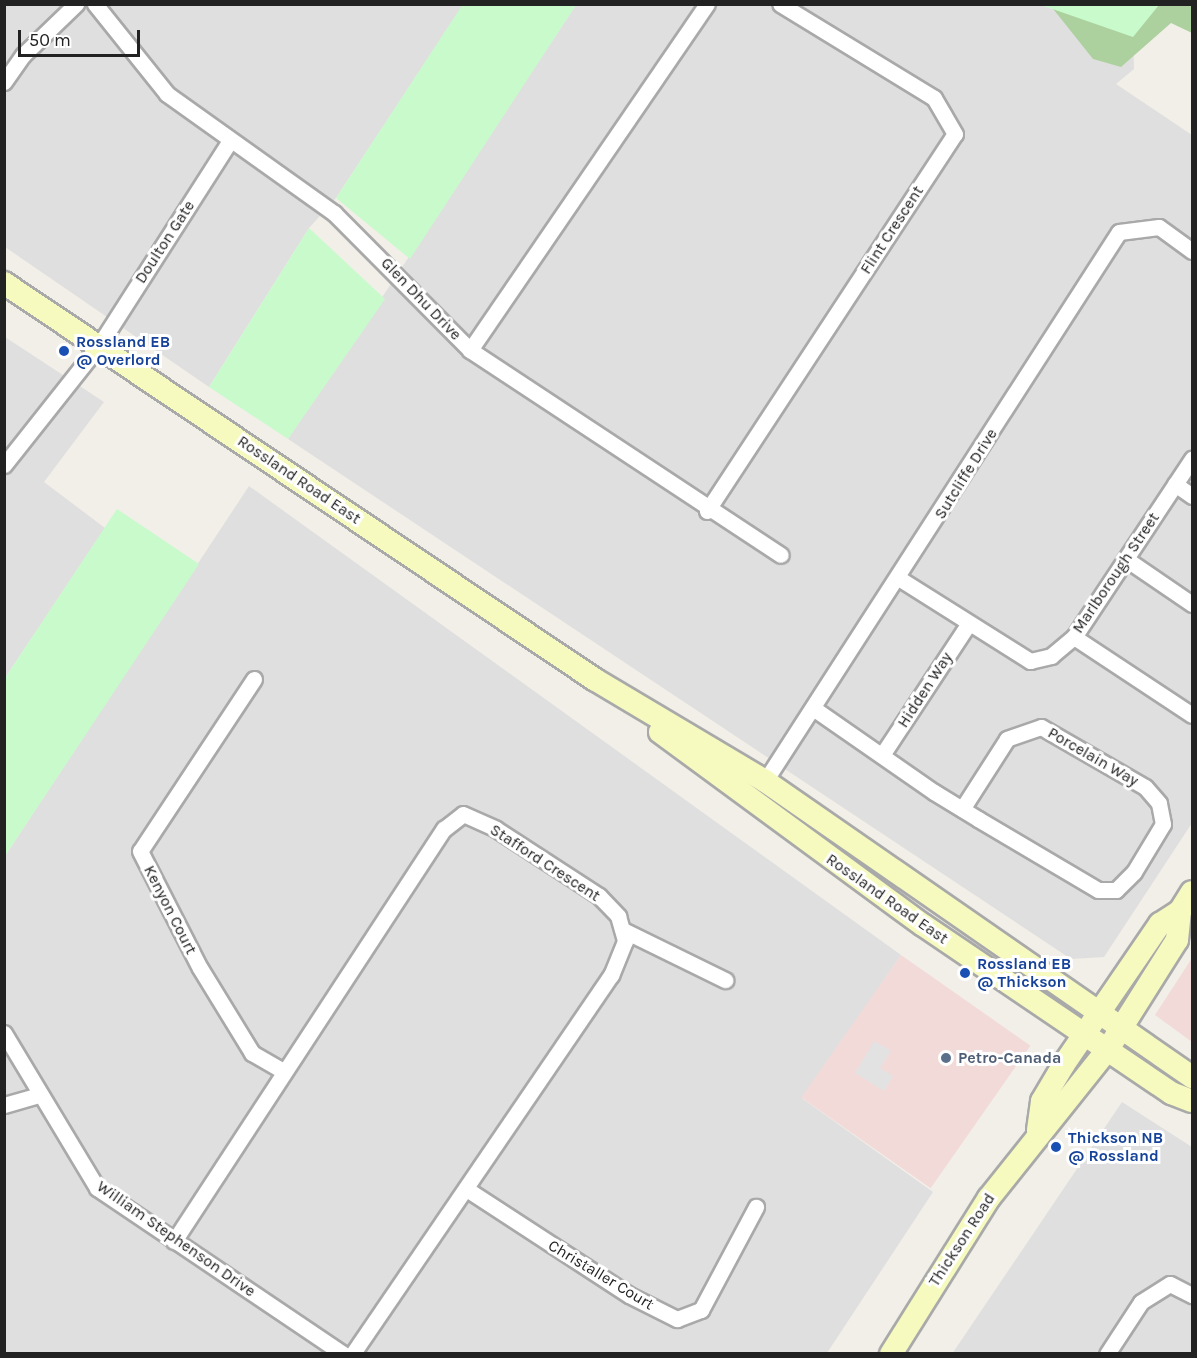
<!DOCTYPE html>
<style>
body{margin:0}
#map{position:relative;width:1197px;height:1358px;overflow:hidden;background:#f2efe9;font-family:Karla,sans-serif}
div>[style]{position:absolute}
.residential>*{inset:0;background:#e0dfdf}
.commercial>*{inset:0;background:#f2dad9;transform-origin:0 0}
.forest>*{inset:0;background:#add19e}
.park>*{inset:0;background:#c8facc}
.parking>*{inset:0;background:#e2e2e2}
.roads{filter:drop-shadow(2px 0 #a9a9a9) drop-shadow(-2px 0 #a9a9a9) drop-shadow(0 2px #a9a9a9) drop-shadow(0 -2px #a9a9a9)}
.street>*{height:15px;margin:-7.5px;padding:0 7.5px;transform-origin:7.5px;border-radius:7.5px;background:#fff}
.secondary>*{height:22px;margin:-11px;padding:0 11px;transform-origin:11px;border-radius:11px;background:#f7fabf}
.dots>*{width:16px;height:16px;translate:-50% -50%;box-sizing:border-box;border:3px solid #fff;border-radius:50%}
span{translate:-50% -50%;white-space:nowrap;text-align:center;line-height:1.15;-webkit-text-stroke:6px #fff;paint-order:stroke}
.street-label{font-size:16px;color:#222}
.transit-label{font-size:16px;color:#164399;font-weight:700}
.left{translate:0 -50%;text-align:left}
.service-label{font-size:16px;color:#4e5e75;font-weight:700}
.frame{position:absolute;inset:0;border:6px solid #222;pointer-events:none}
.scale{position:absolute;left:18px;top:30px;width:122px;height:27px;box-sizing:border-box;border:3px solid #222;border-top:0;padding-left:8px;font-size:18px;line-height:21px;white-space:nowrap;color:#222;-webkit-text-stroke:4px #fff;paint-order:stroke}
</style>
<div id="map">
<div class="residential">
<div style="clip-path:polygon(5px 5px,463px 5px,336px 198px,309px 228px,209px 387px,5px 247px)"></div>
<div style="clip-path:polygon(576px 5px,1041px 5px,1133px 37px,1134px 69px,1116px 84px,1192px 135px,1192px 823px,1104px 957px,1071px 959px,288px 439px)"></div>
<div style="clip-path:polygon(5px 337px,104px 402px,44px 482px,105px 528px,5px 678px)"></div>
<div style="clip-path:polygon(249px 486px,901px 955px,803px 1099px,933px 1192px,827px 1353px,5px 1354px,5px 856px)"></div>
<div style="clip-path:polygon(1122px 1102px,1192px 1147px,1192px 1353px,952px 1354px)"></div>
</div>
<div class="commercial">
<div style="left:901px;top:955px;width:158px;height:174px;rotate:35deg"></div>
<div style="clip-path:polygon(1192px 958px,1192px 1042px,1155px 1015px)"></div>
</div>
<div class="forest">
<div style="clip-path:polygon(1050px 5px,1192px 5px,1192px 33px,1171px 23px,1121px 67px,1093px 59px)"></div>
</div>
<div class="park">
<div style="clip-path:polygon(463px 4px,576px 5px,410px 259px,336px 198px)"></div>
<div style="clip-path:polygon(1041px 5px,1159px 4px,1159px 5px,1133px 37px)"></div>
<div style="clip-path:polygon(309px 228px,385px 299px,288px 439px,209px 387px)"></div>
<div style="clip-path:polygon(117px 509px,199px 564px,5px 856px,5px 678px)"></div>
</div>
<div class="parking">
<div style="clip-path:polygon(874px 1041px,891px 1051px,880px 1068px,893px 1076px,884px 1091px,855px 1073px)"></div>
</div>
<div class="roads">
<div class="street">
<div style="left:95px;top:4px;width:115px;rotate:51.3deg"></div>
<div style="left:167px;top:94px;width:205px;rotate:35.5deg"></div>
<div style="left:334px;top:213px;width:193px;rotate:45.2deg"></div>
<div style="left:470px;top:350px;width:372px;rotate:33.4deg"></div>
<div style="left:4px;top:82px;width:33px;rotate:-55deg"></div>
<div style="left:23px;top:55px;width:74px;rotate:-43.9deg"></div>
<div style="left:470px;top:350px;width:419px;rotate:-55.6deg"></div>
<div style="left:4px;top:465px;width:154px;rotate:-51.6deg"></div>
<div style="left:100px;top:344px;width:241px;rotate:-57.4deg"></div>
<div style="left:1175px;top:484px;width:21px;rotate:35deg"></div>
<div style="left:707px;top:511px;width:451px;rotate:-56.7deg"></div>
<div style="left:955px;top:134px;width:42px;rotate:-120.3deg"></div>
<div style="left:934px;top:98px;width:180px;rotate:-148.6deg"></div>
<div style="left:1126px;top:559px;width:80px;rotate:34.3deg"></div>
<div style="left:900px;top:579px;width:154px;rotate:32.2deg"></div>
<div style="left:1030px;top:661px;width:22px;rotate:-13deg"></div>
<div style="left:1051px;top:656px;width:30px;rotate:-40deg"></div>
<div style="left:1074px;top:637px;width:214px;rotate:-56.5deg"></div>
<div style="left:1074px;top:637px;width:141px;rotate:33.5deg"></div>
<div style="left:254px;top:679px;width:206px;rotate:123.5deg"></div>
<div style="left:140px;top:851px;width:131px;rotate:62.9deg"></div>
<div style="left:200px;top:968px;width:100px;rotate:58.5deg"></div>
<div style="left:252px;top:1053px;width:36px;rotate:30deg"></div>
<div style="left:813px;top:708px;width:147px;rotate:34.8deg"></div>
<div style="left:934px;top:792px;width:52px;rotate:31.5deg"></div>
<div style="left:978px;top:819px;width:139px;rotate:30.6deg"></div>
<div style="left:1098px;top:890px;width:18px"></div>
<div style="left:1116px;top:890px;width:25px;rotate:-45deg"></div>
<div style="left:1134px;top:872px;width:56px;rotate:-58.9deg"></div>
<div style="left:1163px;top:824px;width:21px;rotate:-101deg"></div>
<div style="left:1159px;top:803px;width:21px;rotate:-131deg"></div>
<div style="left:1145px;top:787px;width:120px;rotate:-150deg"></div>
<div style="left:1041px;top:727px;width:36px;rotate:161deg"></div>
<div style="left:1007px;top:739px;width:83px;rotate:122.7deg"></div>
<div style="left:882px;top:755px;width:154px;rotate:-56.6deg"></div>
<div style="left:765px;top:781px;width:653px;rotate:-57.19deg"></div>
<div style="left:1119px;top:232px;width:40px;rotate:-7.1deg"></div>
<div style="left:1159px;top:227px;width:41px;rotate:36deg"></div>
<div style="left:623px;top:930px;width:114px;rotate:26.1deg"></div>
<div style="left:4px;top:1033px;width:181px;rotate:59deg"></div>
<div style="left:97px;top:1188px;width:297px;rotate:34deg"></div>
<div style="left:4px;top:1105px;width:35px;rotate:-16deg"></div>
<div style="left:468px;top:1190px;width:192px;rotate:33.1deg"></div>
<div style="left:629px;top:1295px;width:54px;rotate:26.6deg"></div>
<div style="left:677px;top:1319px;width:26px;rotate:-21deg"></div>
<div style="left:701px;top:1310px;width:117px;rotate:-61.9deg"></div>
<div style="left:174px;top:1241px;width:493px;rotate:-56.8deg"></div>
<div style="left:444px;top:829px;width:24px;rotate:-38deg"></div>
<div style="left:463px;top:814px;width:36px;rotate:24deg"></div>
<div style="left:496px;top:829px;width:123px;rotate:33deg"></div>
<div style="left:599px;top:896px;width:28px;rotate:46deg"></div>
<div style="left:618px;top:916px;width:26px;rotate:74deg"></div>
<div style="left:625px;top:941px;width:37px;rotate:112deg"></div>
<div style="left:611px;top:975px;width:459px;rotate:124.3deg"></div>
<div style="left:1107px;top:1354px;width:62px;rotate:-56.8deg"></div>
<div style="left:1141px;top:1302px;width:34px;rotate:-32deg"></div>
<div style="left:1170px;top:1284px;width:25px;rotate:27deg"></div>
</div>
<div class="secondary">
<div style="left:4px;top:283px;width:711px;rotate:33.87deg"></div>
<div style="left:594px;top:679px;width:199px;rotate:30.8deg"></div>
<div style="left:765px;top:781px;width:520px;rotate:34.73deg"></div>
<div style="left:660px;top:732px;width:326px;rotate:36.3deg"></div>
<div style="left:923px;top:925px;width:300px;rotate:34.1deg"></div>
<div style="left:1171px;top:1093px;width:22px;rotate:21deg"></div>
<div style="left:1038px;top:1130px;width:29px;rotate:-82deg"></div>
<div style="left:1042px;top:1101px;width:43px;rotate:-59.3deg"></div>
<div style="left:1064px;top:1064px;width:170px;rotate:-55.6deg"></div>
<div style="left:1160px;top:924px;width:24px;rotate:-33deg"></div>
<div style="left:1180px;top:911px;width:22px;rotate:-58deg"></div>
<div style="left:891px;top:1354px;width:184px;rotate:-57.9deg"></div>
<div style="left:989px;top:1198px;width:191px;rotate:-51.4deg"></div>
<div style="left:1108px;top:1049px;width:129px;rotate:-57.7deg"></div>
<div style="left:1177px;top:940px;width:29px;rotate:-84deg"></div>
</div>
</div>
<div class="dots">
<div style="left:64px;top:351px;background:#1a4fb4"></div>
<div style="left:965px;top:973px;background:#1a4fb4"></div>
<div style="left:946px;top:1058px;background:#5c6f8a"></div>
<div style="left:1056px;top:1147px;background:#1a4fb4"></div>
</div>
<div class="street-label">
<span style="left:892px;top:230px;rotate:-57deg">Flint Crescent</span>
<span style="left:165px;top:242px;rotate:-57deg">Doulton Gate</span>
<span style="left:421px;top:299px;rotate:46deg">Glen Dhu Drive</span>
<span style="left:966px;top:474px;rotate:-58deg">Sutcliffe Drive</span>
<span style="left:299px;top:480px;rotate:34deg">Rossland Road East</span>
<span style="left:1116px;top:573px;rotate:-56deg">Marlborough Street</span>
<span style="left:925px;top:690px;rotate:-57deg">Hidden Way</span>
<span style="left:1093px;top:757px;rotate:30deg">Porcelain Way</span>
<span style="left:545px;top:863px;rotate:33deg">Stafford Crescent</span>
<span style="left:887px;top:899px;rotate:35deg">Rossland Road East</span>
<span style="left:170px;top:910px;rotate:63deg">Kenyon Court</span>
<span style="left:176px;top:1239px;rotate:35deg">William Stephenson Drive</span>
<span style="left:962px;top:1240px;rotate:-57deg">Thickson Road</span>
<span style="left:601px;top:1275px;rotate:31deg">Christaller Court</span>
</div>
<div class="transit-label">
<span class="left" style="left:76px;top:351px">Rossland EB<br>@ Overlord</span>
<span class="left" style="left:977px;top:973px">Rossland EB<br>@ Thickson</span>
<span class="left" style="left:1068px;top:1147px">Thickson NB<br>@ Rossland</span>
</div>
<div class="service-label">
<span class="left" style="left:958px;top:1058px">Petro-Canada</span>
</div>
<div class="frame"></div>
<div class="scale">50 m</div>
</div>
